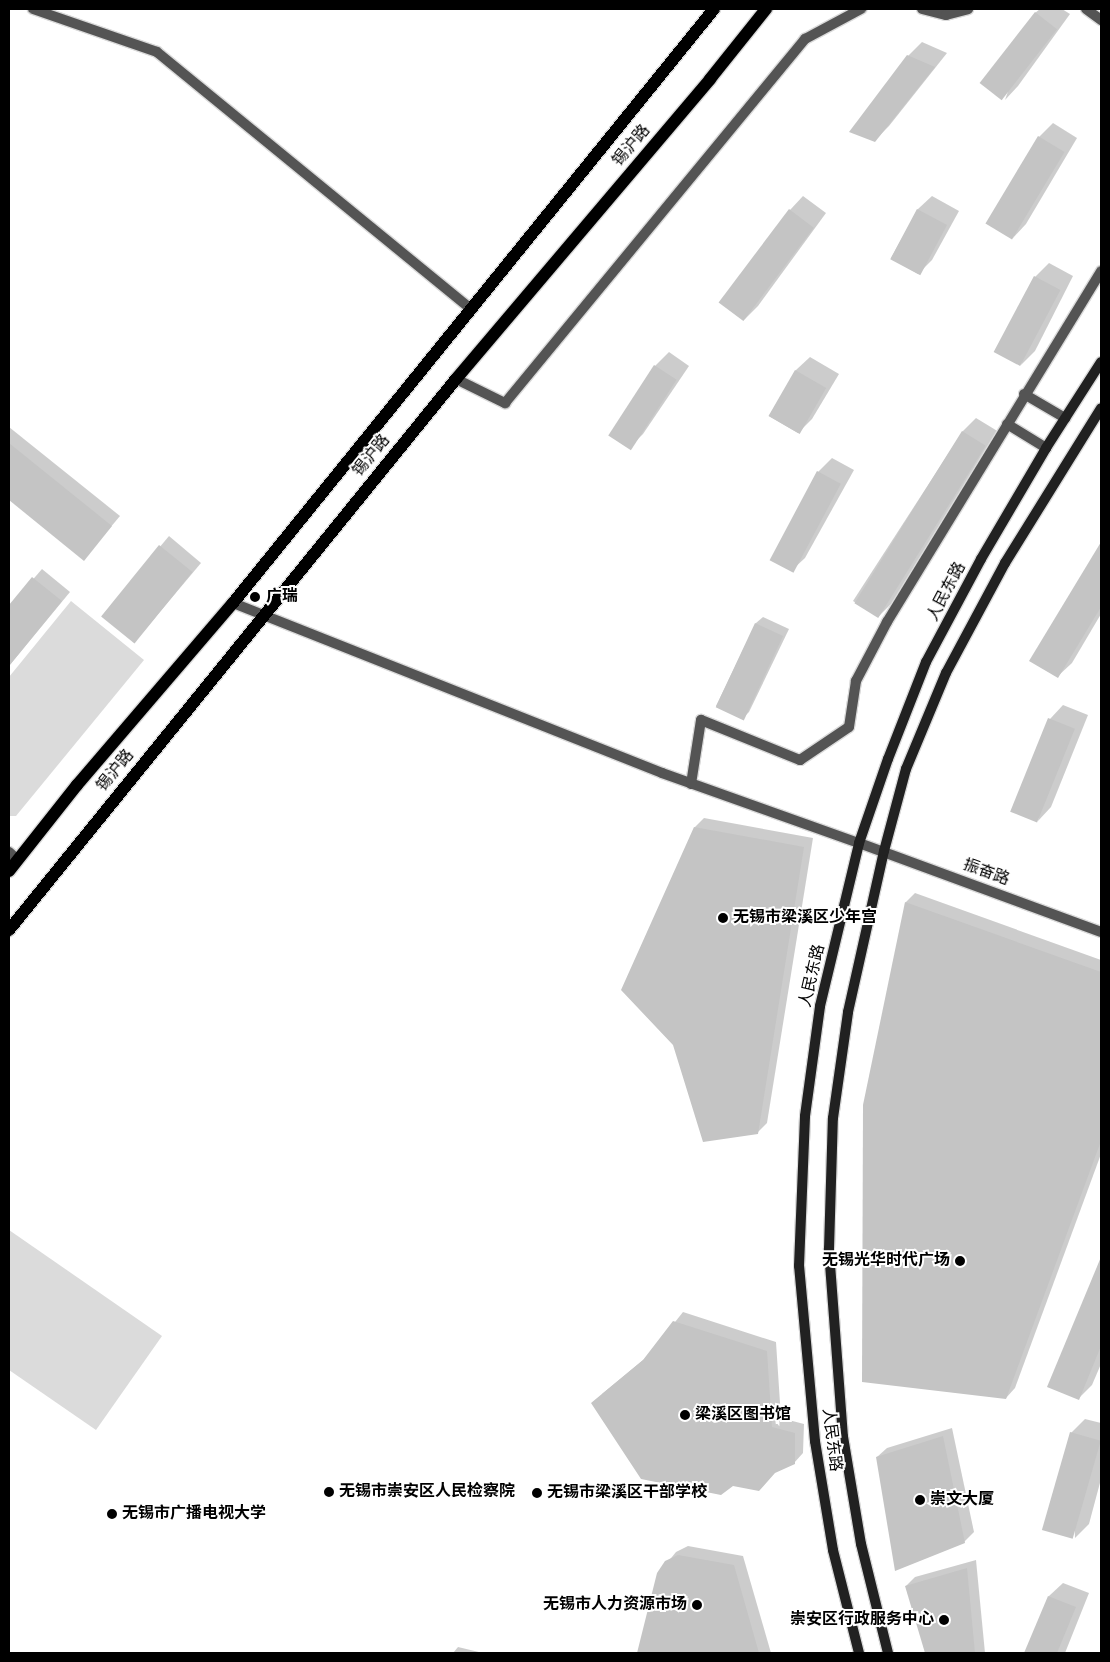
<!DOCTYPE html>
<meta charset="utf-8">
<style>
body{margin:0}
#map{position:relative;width:1110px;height:1662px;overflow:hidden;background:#fff;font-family:Overpass,"Noto Sans SC",sans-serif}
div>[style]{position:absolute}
.green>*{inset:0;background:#dbdbdb}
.shadow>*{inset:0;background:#0003}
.building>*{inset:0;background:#c4c4c4;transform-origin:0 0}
.roads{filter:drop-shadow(1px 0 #dbdbdb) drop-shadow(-1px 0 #dbdbdb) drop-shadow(0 1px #dbdbdb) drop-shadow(0 -1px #dbdbdb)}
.minor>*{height:10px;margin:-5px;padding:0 5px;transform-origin:5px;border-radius:5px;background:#545454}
.tertiary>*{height:10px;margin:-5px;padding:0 5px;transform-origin:5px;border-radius:5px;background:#545454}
.secondary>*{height:10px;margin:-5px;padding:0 5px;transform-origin:5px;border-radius:5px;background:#212121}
.primary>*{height:12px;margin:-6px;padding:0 6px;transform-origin:6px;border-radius:6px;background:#000}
.dots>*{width:14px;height:14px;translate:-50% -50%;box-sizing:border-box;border:2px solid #fff;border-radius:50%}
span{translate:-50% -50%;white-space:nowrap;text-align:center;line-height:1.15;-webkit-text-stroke:4px #fff;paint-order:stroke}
.street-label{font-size:16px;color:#000}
.poi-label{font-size:16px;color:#000;font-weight:700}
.left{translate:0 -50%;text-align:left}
.right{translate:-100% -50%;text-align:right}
.frame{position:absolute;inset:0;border:10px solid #000;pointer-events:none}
</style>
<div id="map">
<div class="green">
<div style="clip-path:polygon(71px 601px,144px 660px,16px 816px,9px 816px,9px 677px)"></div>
<div style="clip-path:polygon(9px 1230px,162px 1336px,96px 1430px,9px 1370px)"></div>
</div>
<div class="shadow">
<div style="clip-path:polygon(1040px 9px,1062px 9px,1070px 14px,1018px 86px,1005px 100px,1035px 13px)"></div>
<div style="clip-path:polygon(922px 42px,947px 53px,889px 126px,875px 140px,908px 56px)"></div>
<div style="clip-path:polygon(1053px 123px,1077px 138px,1026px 224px,1013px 238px,1039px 137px)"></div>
<div style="clip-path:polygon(803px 196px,826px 213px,758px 306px,744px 320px,790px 210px)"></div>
<div style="clip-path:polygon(932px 196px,959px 211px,932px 260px,918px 274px,891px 258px,918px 209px)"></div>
<div style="clip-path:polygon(1049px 263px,1073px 276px,1035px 351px,1021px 365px,1035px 277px)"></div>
<div style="clip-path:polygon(669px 352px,689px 366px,643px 434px,629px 448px,655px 366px)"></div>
<div style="clip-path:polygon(810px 357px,839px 374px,812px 419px,798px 433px,769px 416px,796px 370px)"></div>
<div style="clip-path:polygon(976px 418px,999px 432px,892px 603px,878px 617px,853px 601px,963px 431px)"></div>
<div style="clip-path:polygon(9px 427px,120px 516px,84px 559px,9px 498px)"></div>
<div style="clip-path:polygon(832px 458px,854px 470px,805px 558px,791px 571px,818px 472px)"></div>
<div style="clip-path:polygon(169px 536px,201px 563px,143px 632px,102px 616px)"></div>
<div style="clip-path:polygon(1101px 548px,1101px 614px,1072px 663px,1058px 676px,1095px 554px)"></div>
<div style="clip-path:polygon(42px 569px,70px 592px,9px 666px,9px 607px)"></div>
<div style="clip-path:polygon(763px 617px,789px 629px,749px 712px,742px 719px,716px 706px,756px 623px)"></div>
<div style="clip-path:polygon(1063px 705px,1088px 715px,1051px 807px,1038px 821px,1050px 719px)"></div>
<div style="clip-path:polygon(704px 818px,813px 838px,767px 1123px,757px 1133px,695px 827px)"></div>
<div style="clip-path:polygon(915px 893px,1101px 960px,1101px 1154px,1015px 1388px,1006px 1398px,864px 1105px,906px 902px)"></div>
<div style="clip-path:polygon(1101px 1267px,1101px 1364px,1092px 1385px,1078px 1399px)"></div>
<div style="clip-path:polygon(683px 1312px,776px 1342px,781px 1418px,804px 1424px,803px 1453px,794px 1463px,602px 1394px,648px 1356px)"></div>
<div style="clip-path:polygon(1085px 1419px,1101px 1423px,1101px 1479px,1089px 1524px,1075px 1538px,1071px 1433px)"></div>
<div style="clip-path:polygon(952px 1428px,974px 1532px,964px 1542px,877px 1457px,887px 1448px)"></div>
<div style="clip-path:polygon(688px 1546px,743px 1556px,771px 1653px,638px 1653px,658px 1574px,676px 1552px)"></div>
<div style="clip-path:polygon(976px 1560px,985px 1653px,926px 1653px,906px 1586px,915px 1577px)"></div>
<div style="clip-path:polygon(1063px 1583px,1089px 1593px,1065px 1653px,1026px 1653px,1049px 1596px)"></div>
<div style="clip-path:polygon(458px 1647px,483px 1653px,453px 1653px)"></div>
</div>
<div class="building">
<div style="left:1035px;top:12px;width:28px;height:90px;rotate:38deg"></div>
<div style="clip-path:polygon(907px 55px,935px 67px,875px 142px,849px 132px)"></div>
<div style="left:1038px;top:136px;width:31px;height:102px;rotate:31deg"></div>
<div style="left:789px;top:209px;width:31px;height:117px;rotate:37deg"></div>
<div style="left:917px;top:209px;width:34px;height:57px;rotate:28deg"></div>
<div style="left:1034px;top:276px;width:30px;height:86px;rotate:28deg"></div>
<div style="left:654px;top:365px;width:27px;height:84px;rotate:33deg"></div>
<div style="left:795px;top:370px;width:36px;height:53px;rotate:30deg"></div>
<div style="left:962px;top:431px;width:28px;height:203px;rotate:32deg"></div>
<div style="clip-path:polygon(9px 443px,112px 526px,84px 561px,9px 500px)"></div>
<div style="left:817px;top:471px;width:27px;height:101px;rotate:28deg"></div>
<div style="clip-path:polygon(1101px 542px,1101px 607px,1058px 678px,1029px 661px)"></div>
<div style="left:159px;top:545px;width:43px;height:92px;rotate:39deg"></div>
<div style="clip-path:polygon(32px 577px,62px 601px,9px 666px,9px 605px)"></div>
<div style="left:755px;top:623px;width:31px;height:93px;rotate:25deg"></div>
<div style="left:1048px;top:718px;width:29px;height:101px;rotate:22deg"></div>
<div style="clip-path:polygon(694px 827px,804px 847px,758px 1134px,703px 1142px,673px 1045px,621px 990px)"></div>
<div style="clip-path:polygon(905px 902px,1101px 972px,1101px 1141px,1006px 1399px,862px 1382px,863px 1105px)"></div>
<div style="clip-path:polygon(1101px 1257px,1101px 1346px,1079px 1400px,1047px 1387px)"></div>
<div style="clip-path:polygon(673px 1321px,767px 1351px,772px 1427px,795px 1433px,795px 1464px,775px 1473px,759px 1491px,733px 1486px,721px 1495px,641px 1479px,591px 1403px,643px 1360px)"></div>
<div style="left:1070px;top:1432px;width:32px;height:102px;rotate:16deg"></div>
<div style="clip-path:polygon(943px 1436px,965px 1543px,895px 1571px,876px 1457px)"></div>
<div style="clip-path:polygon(678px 1555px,734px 1565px,759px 1653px,637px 1653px,657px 1573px,665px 1561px)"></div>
<div style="clip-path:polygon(967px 1568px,975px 1653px,925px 1653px,905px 1586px)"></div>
<div style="clip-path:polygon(1048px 1596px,1076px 1607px,1057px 1653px,1024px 1653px)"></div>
</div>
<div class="roads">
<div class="minor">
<div style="left:33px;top:9px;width:131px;rotate:19.1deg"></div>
<div style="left:157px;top:52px;width:406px;rotate:39.3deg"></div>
<div style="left:922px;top:9px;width:25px;rotate:14deg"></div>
<div style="left:946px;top:15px;width:23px;rotate:-15deg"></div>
<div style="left:1086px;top:9px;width:19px;rotate:36deg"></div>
<div style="left:456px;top:379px;width:55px;rotate:26.1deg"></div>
<div style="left:505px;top:403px;width:472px;rotate:-50.5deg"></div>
<div style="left:805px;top:39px;width:64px;rotate:-28.2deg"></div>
<div style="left:1024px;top:394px;width:48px;rotate:30.3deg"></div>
<div style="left:1007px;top:424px;width:46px;rotate:31.6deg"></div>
<div style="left:233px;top:603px;width:461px;rotate:21.6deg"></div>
<div style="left:662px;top:773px;width:209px;rotate:19.6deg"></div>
<div style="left:691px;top:784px;width:65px;rotate:-81.1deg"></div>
<div style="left:701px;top:720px;width:107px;rotate:22deg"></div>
<div style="left:800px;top:760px;width:59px;rotate:-34deg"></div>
<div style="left:849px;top:727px;width:47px;rotate:-81.3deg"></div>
<div style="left:856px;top:681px;width:67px;rotate:-62.3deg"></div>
<div style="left:887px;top:622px;width:411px;rotate:-58.6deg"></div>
<div style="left:9px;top:852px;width:12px;rotate:42deg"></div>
</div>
<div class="tertiary">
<div style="left:859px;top:843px;width:258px;rotate:20.2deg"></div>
</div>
<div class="secondary">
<div style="left:859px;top:1653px;width:106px;rotate:-104.2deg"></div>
<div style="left:833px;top:1550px;width:110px;rotate:-99.4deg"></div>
<div style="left:815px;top:1441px;width:176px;rotate:-95.2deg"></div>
<div style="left:799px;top:1266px;width:150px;rotate:-87.7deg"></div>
<div style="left:805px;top:1116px;width:111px;rotate:-82.2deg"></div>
<div style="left:820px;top:1006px;width:168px;rotate:-76.5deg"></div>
<div style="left:859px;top:843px;width:89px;rotate:-71deg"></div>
<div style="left:888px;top:759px;width:104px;rotate:-68.6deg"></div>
<div style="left:926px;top:662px;width:117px;rotate:-61.9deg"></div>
<div style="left:981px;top:559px;width:129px;rotate:-59.6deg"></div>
<div style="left:1046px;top:448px;width:102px;rotate:-57.4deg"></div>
<div style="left:888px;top:1653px;width:112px;rotate:-103.9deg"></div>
<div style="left:861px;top:1544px;width:109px;rotate:-99.5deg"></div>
<div style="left:843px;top:1437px;width:189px;rotate:-94.3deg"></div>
<div style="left:829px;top:1249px;width:131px;rotate:-88.3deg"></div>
<div style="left:833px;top:1118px;width:107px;rotate:-81.9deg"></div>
<div style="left:848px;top:1012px;width:165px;rotate:-77.4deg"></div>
<div style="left:884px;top:851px;width:85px;rotate:-75deg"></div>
<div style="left:906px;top:769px;width:104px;rotate:-67.4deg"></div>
<div style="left:946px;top:673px;width:125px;rotate:-61.8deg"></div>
<div style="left:1005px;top:563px;width:182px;rotate:-58.2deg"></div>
</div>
<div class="primary">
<div style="left:9px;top:871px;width:110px;rotate:-51.7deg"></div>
<div style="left:77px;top:785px;width:240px;rotate:-49.4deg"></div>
<div style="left:233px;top:603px;width:764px;rotate:-51deg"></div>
<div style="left:9px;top:930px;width:710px;rotate:-50.95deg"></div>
<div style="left:456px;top:379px;width:393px;rotate:-49.7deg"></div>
<div style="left:710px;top:79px;width:90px;rotate:-51.3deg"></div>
</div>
</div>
<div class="dots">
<div style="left:255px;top:597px;background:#000"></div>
<div style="left:723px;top:918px;background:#000"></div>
<div style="left:960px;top:1261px;background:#000"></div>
<div style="left:685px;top:1415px;background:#000"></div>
<div style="left:329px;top:1492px;background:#000"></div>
<div style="left:537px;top:1493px;background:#000"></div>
<div style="left:920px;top:1500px;background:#000"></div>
<div style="left:112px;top:1514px;background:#000"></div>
<div style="left:697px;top:1605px;background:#000"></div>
<div style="left:944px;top:1620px;background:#000"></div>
</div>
<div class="street-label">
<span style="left:632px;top:146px;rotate:-50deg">锡沪路</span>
<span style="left:372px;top:456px;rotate:-51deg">锡沪路</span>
<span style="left:947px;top:592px;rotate:-62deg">人民东路</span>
<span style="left:116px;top:771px;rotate:-51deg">锡沪路</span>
<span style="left:986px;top:873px;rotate:20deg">振奋路</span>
<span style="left:813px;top:976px;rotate:-77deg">人民东路</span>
<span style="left:831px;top:1440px;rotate:83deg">人民东路</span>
</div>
<div class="poi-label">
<span class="left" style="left:266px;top:597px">广瑞</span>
<span class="left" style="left:733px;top:918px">无锡市梁溪区少年宫</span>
<span class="right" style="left:950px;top:1261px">无锡光华时代广场</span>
<span class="left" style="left:695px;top:1415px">梁溪区图书馆</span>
<span class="left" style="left:339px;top:1492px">无锡市崇安区人民检察院</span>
<span class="left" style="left:547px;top:1493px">无锡市梁溪区干部学校</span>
<span class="left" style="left:930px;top:1500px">崇文大厦</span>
<span class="left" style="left:122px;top:1514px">无锡市广播电视大学</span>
<span class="right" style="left:687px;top:1605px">无锡市人力资源市场</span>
<span class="right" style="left:934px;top:1620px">崇安区行政服务中心</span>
</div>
<div class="frame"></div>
</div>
